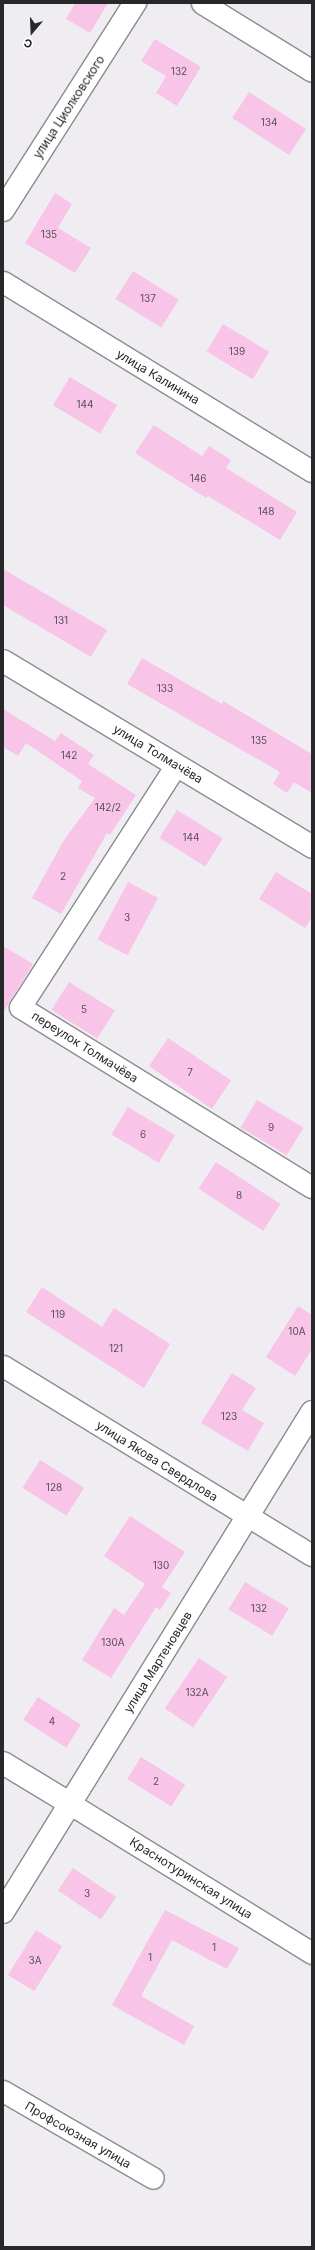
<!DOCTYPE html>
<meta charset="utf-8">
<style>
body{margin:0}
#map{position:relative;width:315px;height:2250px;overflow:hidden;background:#efedf1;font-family:Inter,sans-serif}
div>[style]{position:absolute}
.building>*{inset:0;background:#f8c4e8;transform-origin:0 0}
.roads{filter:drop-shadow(1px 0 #8c8b8e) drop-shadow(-1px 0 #8c8b8e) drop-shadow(0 1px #8c8b8e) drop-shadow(0 -1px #8c8b8e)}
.street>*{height:21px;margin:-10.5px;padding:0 10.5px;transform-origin:10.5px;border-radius:10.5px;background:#fff}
.secondary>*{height:22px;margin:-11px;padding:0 11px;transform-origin:11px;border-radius:11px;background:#fff}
span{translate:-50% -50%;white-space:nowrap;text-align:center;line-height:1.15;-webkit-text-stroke:3px #fff;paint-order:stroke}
.number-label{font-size:10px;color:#5c4e59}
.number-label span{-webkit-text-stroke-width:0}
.street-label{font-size:12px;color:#282729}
.frame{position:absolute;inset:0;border:4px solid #282729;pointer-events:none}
.north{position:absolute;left:12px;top:12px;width:40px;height:40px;-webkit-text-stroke:3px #fff;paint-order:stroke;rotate:199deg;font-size:11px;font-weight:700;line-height:16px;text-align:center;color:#282729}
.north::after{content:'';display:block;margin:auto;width:14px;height:18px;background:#282729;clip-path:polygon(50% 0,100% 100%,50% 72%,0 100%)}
</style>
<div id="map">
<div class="building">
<div style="clip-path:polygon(75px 3px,108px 3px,90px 33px,66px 19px)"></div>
<div style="clip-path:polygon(155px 39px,201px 67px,177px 106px,156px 93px,166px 76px,141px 61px)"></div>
<div style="left:249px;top:92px;width:68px;height:31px;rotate:33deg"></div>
<div style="clip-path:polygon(55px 193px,72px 204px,58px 228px,91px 248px,75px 273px,25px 243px)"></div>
<div style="left:133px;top:271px;width:54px;height:33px;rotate:32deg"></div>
<div style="left:223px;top:324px;width:54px;height:32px;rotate:31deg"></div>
<div style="left:70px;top:377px;width:55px;height:33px;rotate:31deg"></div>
<div style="clip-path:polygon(154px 425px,202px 456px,209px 446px,231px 460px,226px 468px,297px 512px,280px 540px,208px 496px,206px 498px,135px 453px)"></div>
<div style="clip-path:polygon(3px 569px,107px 630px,91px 657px,3px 605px)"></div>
<div style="clip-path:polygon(142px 658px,222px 704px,223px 701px,312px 754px,312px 793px,294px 782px,287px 793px,273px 784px,280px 772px,127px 684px)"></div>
<div style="clip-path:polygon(3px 709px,55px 741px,61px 733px,94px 755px,88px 764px,136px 795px,110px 835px,107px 833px,61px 914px,32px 898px,64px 840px,95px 798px,78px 788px,82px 781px,26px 743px,18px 756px,3px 747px)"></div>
<div style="left:177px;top:810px;width:54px;height:33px;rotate:32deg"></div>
<div style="clip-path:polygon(276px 872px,312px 894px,312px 917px,305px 928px,259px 899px)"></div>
<div style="left:128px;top:882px;width:34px;height:65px;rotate:28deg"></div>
<div style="clip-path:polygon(3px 946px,33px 964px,3px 1013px)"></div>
<div style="left:69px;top:982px;width:54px;height:33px;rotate:32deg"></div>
<div style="left:168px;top:1038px;width:76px;height:34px;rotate:34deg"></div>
<div style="left:257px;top:1100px;width:54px;height:32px;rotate:31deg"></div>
<div style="left:128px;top:1107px;width:55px;height:32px;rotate:31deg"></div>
<div style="left:216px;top:1162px;width:77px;height:32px;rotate:33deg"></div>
<div style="clip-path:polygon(42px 1287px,102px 1327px,114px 1308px,170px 1344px,144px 1388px,26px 1312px)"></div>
<div style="clip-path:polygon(298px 1306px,312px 1315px,312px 1349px,295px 1376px,266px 1357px)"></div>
<div style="clip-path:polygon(232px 1373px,256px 1388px,242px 1410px,264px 1423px,248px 1451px,201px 1423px)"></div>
<div style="left:40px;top:1460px;width:52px;height:33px;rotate:32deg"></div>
<div style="clip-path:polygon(130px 1516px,185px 1552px,162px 1587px,171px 1593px,160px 1610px,156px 1607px,111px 1678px,82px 1660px,114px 1608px,124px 1615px,145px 1584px,104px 1556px)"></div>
<div style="left:245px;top:1582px;width:51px;height:32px;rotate:31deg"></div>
<div style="left:199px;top:1658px;width:34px;height:61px;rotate:34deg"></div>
<div style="left:38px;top:1697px;width:51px;height:27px;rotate:33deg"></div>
<div style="left:141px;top:1757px;width:52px;height:26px;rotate:32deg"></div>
<div style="left:73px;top:1868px;width:52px;height:27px;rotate:34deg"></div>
<div style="clip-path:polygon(165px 1910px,239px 1948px,227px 1969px,172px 1940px,141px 1996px,194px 2026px,184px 2045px,112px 2005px)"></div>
<div style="left:36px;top:1930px;width:31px;height:53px;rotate:32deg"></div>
</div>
<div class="roads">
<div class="street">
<div style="left:202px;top:3px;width:129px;rotate:31.7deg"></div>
<div style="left:3px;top:282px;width:362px;rotate:31.5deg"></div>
<div style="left:176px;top:765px;width:288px;rotate:122.8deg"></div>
<div style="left:20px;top:1007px;width:343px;rotate:31.7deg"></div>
<div style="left:3px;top:1366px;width:362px;rotate:31.5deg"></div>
<div style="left:69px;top:1803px;width:286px;rotate:31.7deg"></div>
<div style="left:3px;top:2091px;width:173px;rotate:30.1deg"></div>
</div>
<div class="secondary">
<div style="left:3px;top:210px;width:246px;rotate:-57.5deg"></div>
<div style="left:3px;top:661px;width:361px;rotate:31deg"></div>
<div style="left:3px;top:1763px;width:77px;rotate:31.2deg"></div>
<div style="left:3px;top:1912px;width:588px;rotate:-58.28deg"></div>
</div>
</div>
<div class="number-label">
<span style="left:179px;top:72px">132</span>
<span style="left:269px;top:123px">134</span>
<span style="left:49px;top:235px">135</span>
<span style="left:148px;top:299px">137</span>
<span style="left:237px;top:352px">139</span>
<span style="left:85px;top:405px">144</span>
<span style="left:198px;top:479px">146</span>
<span style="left:266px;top:512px">148</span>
<span style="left:61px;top:621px">131</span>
<span style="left:165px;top:689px">133</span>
<span style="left:259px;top:741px">135</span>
<span style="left:69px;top:756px">142</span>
<span style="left:108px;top:808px">142/2</span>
<span style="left:191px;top:838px">144</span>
<span style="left:63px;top:877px">2</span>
<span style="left:127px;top:918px">3</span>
<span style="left:84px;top:1010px">5</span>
<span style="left:190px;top:1073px">7</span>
<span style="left:271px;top:1128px">9</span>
<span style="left:143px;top:1135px">6</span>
<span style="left:239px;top:1196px">8</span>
<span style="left:58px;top:1315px">119</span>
<span style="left:297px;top:1332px">10А</span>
<span style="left:116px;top:1349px">121</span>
<span style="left:229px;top:1417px">123</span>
<span style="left:54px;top:1488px">128</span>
<span style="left:161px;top:1566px">130</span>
<span style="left:259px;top:1609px">132</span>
<span style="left:113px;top:1643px">130А</span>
<span style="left:197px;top:1693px">132А</span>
<span style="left:52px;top:1722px">4</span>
<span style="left:156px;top:1782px">2</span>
<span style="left:87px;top:1894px">3</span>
<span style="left:214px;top:1948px">1</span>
<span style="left:150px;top:1958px">1</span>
<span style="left:35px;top:1961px">3А</span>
</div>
<div class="street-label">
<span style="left:69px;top:107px;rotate:-57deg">улица Циолковского</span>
<span style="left:158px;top:377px;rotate:31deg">улица Калинина</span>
<span style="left:158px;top:754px;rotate:31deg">улица Толмачёва</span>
<span style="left:85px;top:1047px;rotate:32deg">переулок Толмачёва</span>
<span style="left:157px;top:1461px;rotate:32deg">улица Якова Свердлова</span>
<span style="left:158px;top:1662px;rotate:-58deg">улица Мартеновцев</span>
<span style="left:191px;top:1878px;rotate:32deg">Краснотуринская улица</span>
<span style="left:78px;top:2135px;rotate:30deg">Профсоюзная улица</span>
</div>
<div class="frame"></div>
<div class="north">С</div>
</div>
